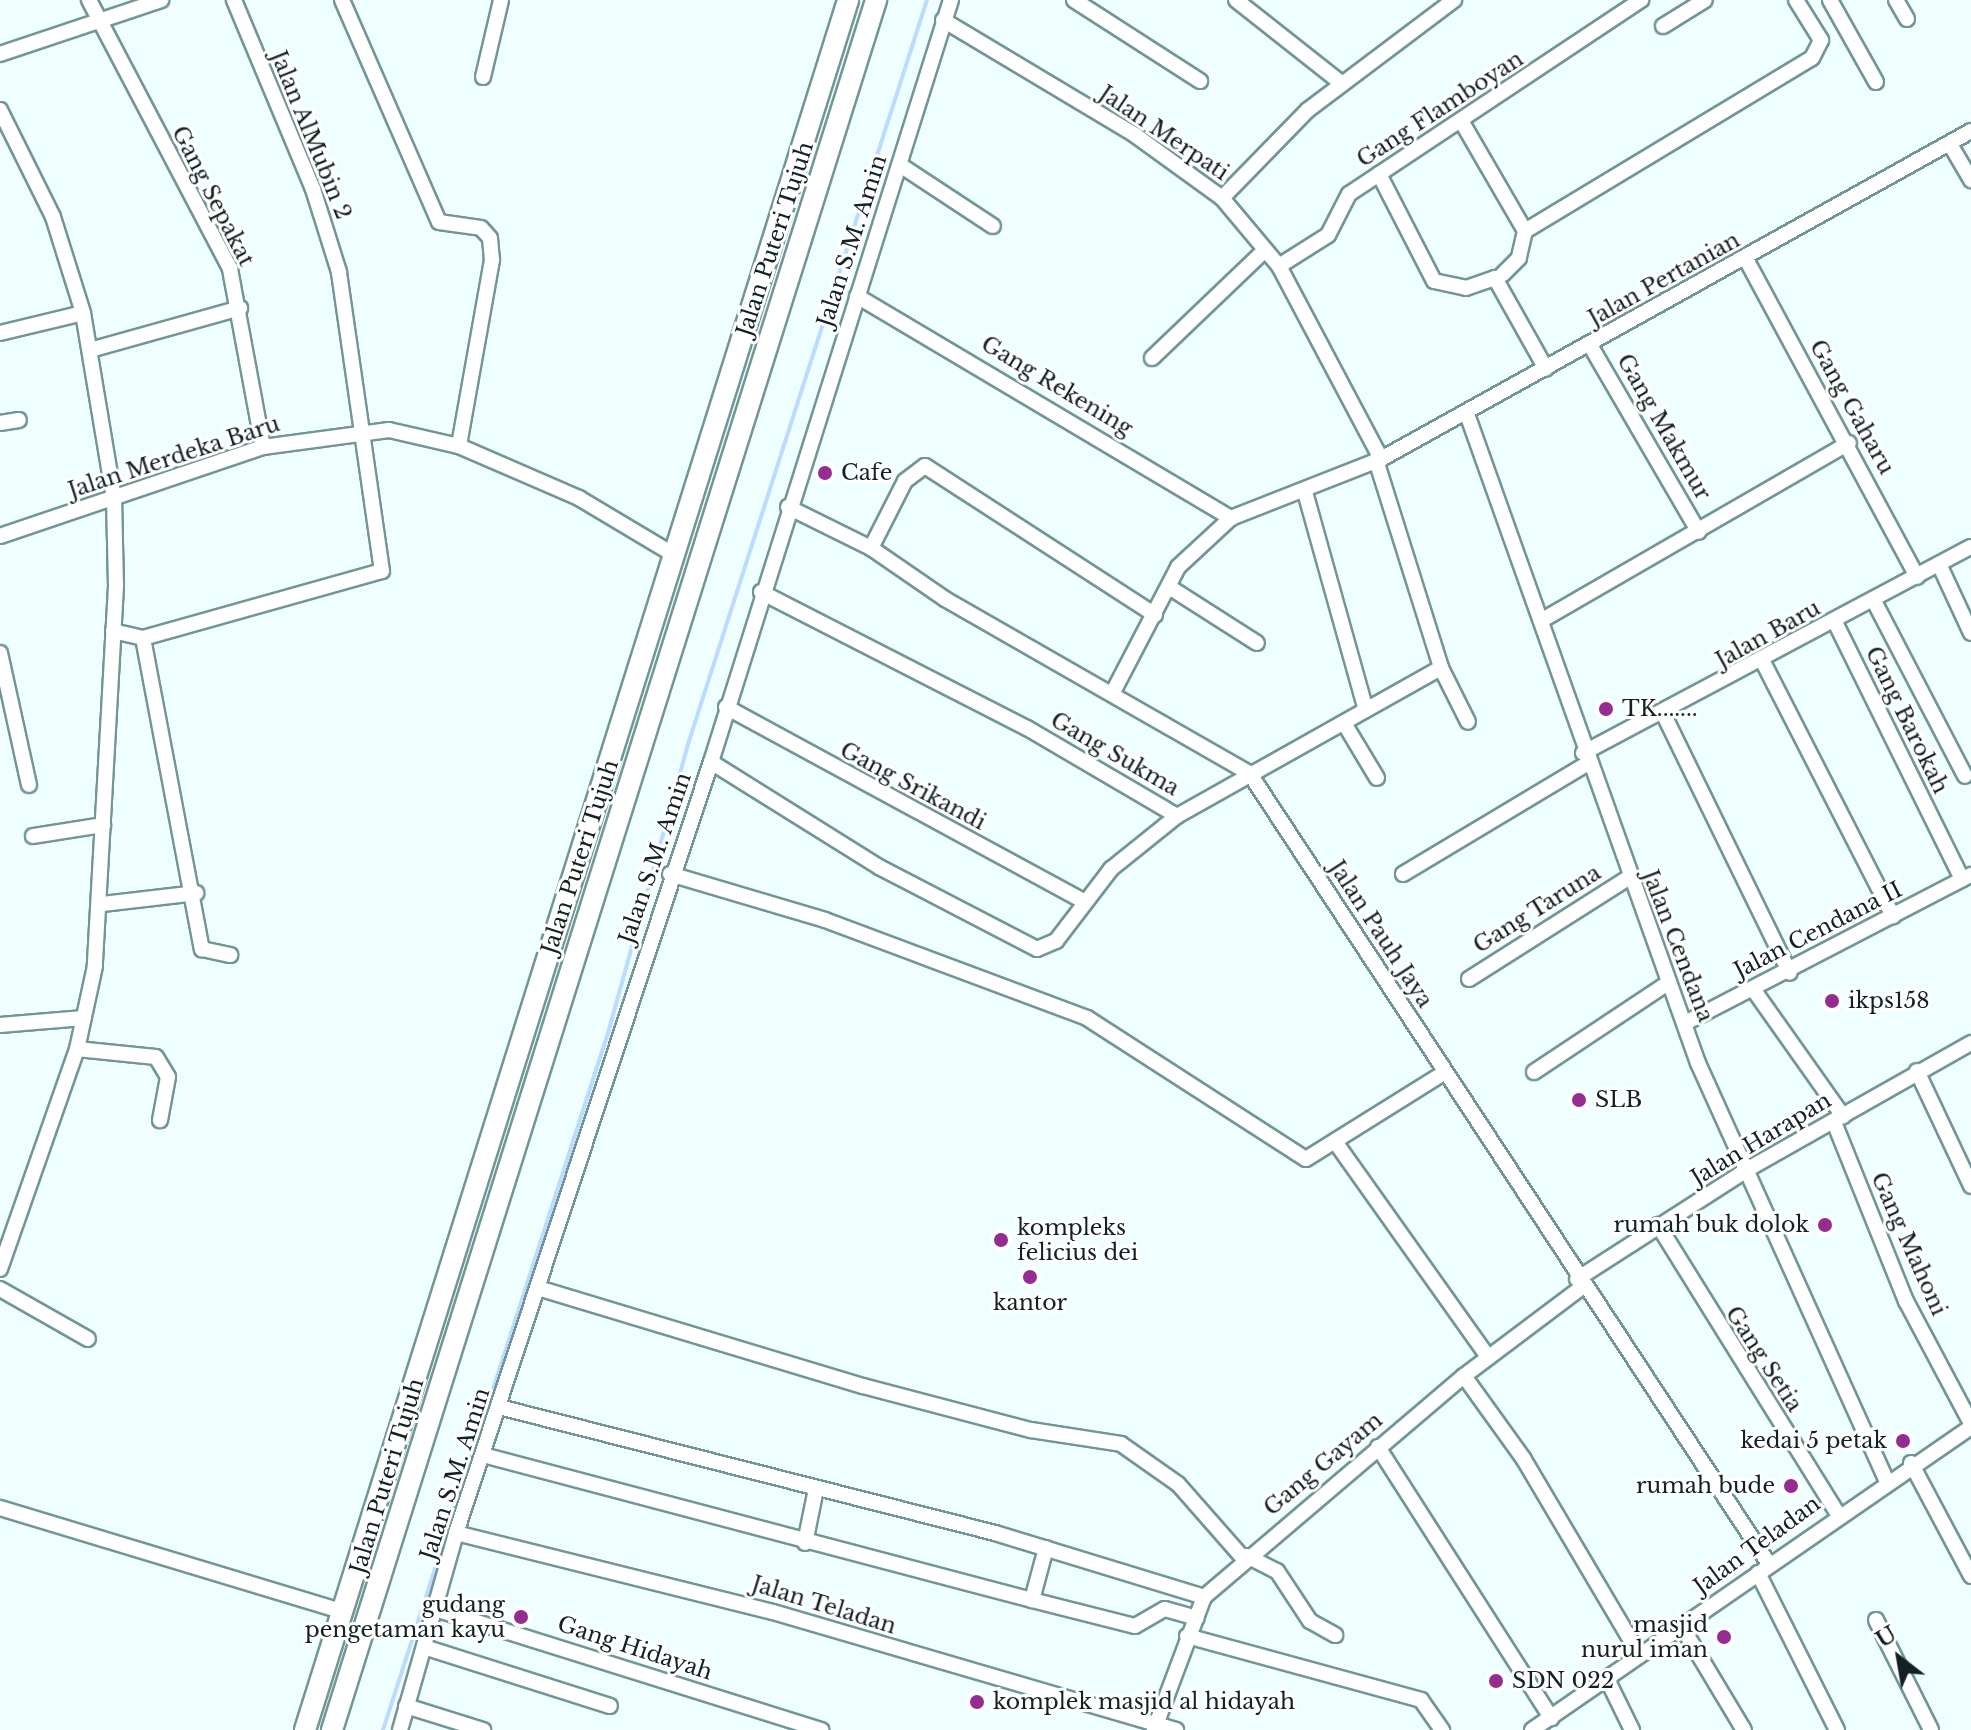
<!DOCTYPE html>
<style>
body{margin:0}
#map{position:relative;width:1971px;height:1730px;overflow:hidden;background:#effefe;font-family:"Libre Baskerville",serif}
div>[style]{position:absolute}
.stream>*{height:4px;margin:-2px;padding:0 2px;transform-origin:2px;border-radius:2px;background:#bbdbff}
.roads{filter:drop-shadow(2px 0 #729697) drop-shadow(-2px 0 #729697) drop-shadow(0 2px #729697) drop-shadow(0 -2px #729697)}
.minor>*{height:14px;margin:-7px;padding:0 7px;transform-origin:7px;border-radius:7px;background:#fff}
.highway>*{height:20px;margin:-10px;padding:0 10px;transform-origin:10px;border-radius:10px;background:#fff}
.dots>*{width:22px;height:22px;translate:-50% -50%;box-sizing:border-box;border:4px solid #fff;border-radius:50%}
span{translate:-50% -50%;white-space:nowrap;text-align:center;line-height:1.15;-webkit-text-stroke:6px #fff;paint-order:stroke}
.street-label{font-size:22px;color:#122121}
.poi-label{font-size:22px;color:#122121}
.left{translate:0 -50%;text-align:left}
.right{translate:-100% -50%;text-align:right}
.north{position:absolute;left:1859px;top:1618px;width:80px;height:80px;-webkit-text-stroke:6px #fff;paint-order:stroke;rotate:329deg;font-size:22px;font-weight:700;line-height:32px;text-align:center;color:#122121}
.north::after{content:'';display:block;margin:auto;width:28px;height:36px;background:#122121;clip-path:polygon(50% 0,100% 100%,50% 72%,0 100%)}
</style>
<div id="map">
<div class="stream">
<div style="left:383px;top:1730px;width:732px;rotate:-72.11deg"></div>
<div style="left:608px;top:1033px;width:306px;rotate:-74.5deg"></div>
<div style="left:690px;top:738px;width:775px;rotate:-72.2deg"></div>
</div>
<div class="roads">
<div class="minor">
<div style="left:89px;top:0;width:304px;rotate:62.3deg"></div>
<div style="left:230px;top:269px;width:181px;rotate:79.5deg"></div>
<div style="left:342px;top:0;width:242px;rotate:66.4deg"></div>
<div style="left:439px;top:222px;width:42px;rotate:8.1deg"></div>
<div style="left:481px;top:228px;width:13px;rotate:48deg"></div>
<div style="left:490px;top:238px;width:22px;rotate:85deg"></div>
<div style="left:492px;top:260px;width:189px;rotate:100.1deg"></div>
<div style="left:1074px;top:0;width:150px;rotate:32.7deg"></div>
<div style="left:1236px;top:0;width:134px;rotate:38.3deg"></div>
<div style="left:1830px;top:0;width:94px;rotate:60.7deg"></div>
<div style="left:1896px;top:0;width:22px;rotate:60deg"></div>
<div style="left:943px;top:20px;width:224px;rotate:30.9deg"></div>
<div style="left:1135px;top:135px;width:107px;rotate:35.9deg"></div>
<div style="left:1222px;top:198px;width:89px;rotate:50deg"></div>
<div style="left:1279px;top:266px;width:218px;rotate:62.1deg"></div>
<div style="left:1663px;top:26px;width:49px;rotate:-31.8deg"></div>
<div style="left:0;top:54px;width:170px;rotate:-18.5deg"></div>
<div style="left:483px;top:77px;width:79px;rotate:-76.8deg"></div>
<div style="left:0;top:110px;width:119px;rotate:63.6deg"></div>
<div style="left:53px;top:217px;width:101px;rotate:72.6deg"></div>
<div style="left:83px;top:313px;width:188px;rotate:80.5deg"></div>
<div style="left:114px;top:498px;width:88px;rotate:88.7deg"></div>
<div style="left:116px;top:586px;width:381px;rotate:93.2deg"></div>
<div style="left:95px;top:966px;width:85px;rotate:102.2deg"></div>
<div style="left:77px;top:1049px;width:233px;rotate:109.3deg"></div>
<div style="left:1463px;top:124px;width:124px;rotate:59.9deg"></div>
<div style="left:1525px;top:231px;width:28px;rotate:103deg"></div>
<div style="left:1519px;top:258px;width:23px;rotate:135deg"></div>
<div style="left:1950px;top:144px;width:42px;rotate:59.7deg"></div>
<div style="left:900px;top:165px;width:111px;rotate:33.3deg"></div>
<div style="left:1379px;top:174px;width:120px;rotate:62.8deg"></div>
<div style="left:1434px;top:281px;width:33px;rotate:12deg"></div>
<div style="left:1466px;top:288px;width:31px;rotate:-19deg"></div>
<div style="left:1495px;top:278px;width:104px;rotate:60.7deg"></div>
<div style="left:1222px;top:198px;width:123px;rotate:-45.7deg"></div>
<div style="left:1308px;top:110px;width:183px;rotate:-37deg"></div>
<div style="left:1525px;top:231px;width:335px;rotate:-31.1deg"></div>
<div style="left:1812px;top:58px;width:20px;rotate:-63deg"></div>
<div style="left:1821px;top:40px;width:47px;rotate:-122deg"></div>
<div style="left:1746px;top:259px;width:361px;rotate:61.7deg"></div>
<div style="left:1279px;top:266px;width:58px;rotate:-32.3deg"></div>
<div style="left:1328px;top:235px;width:46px;rotate:-62.9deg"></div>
<div style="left:1349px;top:194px;width:351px;rotate:-33.6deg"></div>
<div style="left:857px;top:296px;width:435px;rotate:30.7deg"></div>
<div style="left:0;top:333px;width:85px;rotate:-13.5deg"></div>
<div style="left:1590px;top:345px;width:216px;rotate:59.8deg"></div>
<div style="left:90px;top:350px;width:156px;rotate:-15.6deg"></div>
<div style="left:1152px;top:358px;width:156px;rotate:-43.7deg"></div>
<div style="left:1467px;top:414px;width:689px;rotate:70.41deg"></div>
<div style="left:1698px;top:1063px;width:457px;rotate:65.7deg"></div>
<div style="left:0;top:423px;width:19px;rotate:-9deg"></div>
<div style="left:1376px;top:460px;width:218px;rotate:72.6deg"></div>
<div style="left:1441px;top:668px;width:60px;rotate:63.4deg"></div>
<div style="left:1305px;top:492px;width:226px;rotate:74.4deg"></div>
<div style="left:788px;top:507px;width:93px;rotate:26.3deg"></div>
<div style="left:871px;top:548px;width:90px;rotate:34.6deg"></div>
<div style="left:945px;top:599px;width:352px;rotate:29.8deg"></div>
<div style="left:1250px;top:774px;width:945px;rotate:56.7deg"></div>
<div style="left:0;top:536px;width:278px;rotate:-18.7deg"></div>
<div style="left:263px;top:447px;width:127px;rotate:-7.7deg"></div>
<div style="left:389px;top:430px;width:72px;rotate:12.9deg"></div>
<div style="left:459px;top:446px;width:131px;rotate:23.4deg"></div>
<div style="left:579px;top:498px;width:107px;rotate:30.9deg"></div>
<div style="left:871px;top:548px;width:75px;rotate:-63.1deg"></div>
<div style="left:905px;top:481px;width:25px;rotate:-37deg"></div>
<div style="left:925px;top:466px;width:274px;rotate:32.9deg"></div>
<div style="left:1939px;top:564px;width:76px;rotate:65.1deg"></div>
<div style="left:1169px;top:587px;width:104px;rotate:32.5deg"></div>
<div style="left:761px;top:592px;width:299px;rotate:27.1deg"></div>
<div style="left:1027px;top:728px;width:174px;rotate:30.4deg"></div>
<div style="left:1177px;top:816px;width:303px;rotate:-29.3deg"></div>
<div style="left:1874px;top:601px;width:197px;rotate:62.5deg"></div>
<div style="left:1544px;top:619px;width:352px;rotate:-30deg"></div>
<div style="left:1835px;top:622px;width:287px;rotate:63.7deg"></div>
<div style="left:113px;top:631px;width:31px;rotate:13deg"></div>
<div style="left:143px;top:638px;width:248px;rotate:-15.7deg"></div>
<div style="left:382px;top:571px;width:302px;rotate:-98.2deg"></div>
<div style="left:339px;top:272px;width:87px;rotate:-107.4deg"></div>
<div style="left:313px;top:189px;width:205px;rotate:-112.7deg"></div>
<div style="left:143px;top:638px;width:317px;rotate:79.3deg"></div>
<div style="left:202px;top:949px;width:29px;rotate:12deg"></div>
<div style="left:0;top:653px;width:135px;rotate:77.6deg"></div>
<div style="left:1762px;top:660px;width:288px;rotate:62.9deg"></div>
<div style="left:1112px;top:694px;width:143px;rotate:-62.5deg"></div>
<div style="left:1178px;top:567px;width:72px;rotate:-42.8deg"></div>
<div style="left:1231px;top:518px;width:161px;rotate:-21.5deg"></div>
<div style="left:1381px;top:459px;width:675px;rotate:-29.07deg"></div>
<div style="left:726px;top:707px;width:405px;rotate:28.5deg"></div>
<div style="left:1663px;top:713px;width:289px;rotate:64deg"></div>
<div style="left:1344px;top:723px;width:64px;rotate:59deg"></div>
<div style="left:1583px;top:753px;width:439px;rotate:-28deg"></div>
<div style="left:711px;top:762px;width:198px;rotate:32deg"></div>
<div style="left:879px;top:867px;width:178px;rotate:27.4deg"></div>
<div style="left:1037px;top:949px;width:21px;rotate:-23deg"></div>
<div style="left:1056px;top:941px;width:91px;rotate:-52.6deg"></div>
<div style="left:1111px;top:869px;width:85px;rotate:-38.8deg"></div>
<div style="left:33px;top:836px;width:71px;rotate:-8.9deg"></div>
<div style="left:670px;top:874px;width:162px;rotate:16.5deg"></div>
<div style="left:825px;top:920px;width:280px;rotate:20.5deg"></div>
<div style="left:1087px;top:1018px;width:260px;rotate:32.8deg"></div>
<div style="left:1306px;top:1159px;width:164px;rotate:-32deg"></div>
<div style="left:1403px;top:874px;width:214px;rotate:-30.9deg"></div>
<div style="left:103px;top:904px;width:94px;rotate:-6.7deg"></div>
<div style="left:1469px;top:979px;width:188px;rotate:-32.4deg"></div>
<div style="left:1753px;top:989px;width:156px;rotate:54.7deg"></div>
<div style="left:1685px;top:1023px;width:322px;rotate:-27.4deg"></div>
<div style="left:0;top:1025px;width:84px;rotate:-4.8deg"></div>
<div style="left:77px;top:1049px;width:79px;rotate:5.8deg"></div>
<div style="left:156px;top:1057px;width:23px;rotate:59deg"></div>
<div style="left:168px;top:1077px;width:44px;rotate:100.5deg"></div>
<div style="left:1917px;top:1071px;width:127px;rotate:64.8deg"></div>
<div style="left:1534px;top:1072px;width:161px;rotate:-33.6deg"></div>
<div style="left:1834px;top:1122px;width:193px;rotate:68.1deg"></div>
<div style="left:1906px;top:1301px;width:138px;rotate:62deg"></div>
<div style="left:1336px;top:1143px;width:262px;rotate:54.6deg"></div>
<div style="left:1658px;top:1225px;width:339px;rotate:58.1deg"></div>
<div style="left:1577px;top:1279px;width:206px;rotate:-32.7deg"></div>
<div style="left:1750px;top:1168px;width:254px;rotate:-29.5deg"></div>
<div style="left:538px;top:1288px;width:339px;rotate:16.8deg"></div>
<div style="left:863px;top:1386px;width:174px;rotate:14.7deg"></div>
<div style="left:1031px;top:1430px;width:91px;rotate:8.8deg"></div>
<div style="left:1121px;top:1444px;width:70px;rotate:35.1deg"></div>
<div style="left:1178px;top:1484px;width:98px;rotate:48.7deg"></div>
<div style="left:0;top:1289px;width:101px;rotate:29.6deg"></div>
<div style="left:1464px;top:1376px;width:101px;rotate:54.3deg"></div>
<div style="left:1523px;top:1458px;width:228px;rotate:59.4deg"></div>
<div style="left:499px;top:1407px;width:512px;rotate:14.25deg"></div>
<div style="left:995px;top:1533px;width:219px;rotate:17deg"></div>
<div style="left:1378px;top:1447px;width:322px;rotate:57.4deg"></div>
<div style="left:483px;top:1455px;width:568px;rotate:14.79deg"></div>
<div style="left:1911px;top:1463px;width:128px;rotate:62deg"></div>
<div style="left:0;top:1508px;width:357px;rotate:16.8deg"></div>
<div style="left:456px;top:1533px;width:327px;rotate:14deg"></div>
<div style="left:773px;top:1612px;width:420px;rotate:16.3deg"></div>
<div style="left:805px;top:1543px;width:55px;rotate:-78.5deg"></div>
<div style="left:1046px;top:1548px;width:54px;rotate:105.1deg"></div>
<div style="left:1032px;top:1600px;width:106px;rotate:14.2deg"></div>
<div style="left:1135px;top:1626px;width:34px;rotate:-30deg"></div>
<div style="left:1165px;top:1609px;width:33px;rotate:16deg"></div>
<div style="left:1247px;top:1556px;width:34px;rotate:27deg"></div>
<div style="left:1277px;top:1571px;width:60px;rotate:56.6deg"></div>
<div style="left:1310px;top:1621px;width:29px;rotate:29deg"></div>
<div style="left:1758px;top:1573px;width:176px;rotate:63.3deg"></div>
<div style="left:435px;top:1609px;width:405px;rotate:17.4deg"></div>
<div style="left:1876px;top:1620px;width:123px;rotate:63.4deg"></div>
<div style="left:1682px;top:1627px;width:120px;rotate:59deg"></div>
<div style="left:1187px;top:1636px;width:243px;rotate:15.3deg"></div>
<div style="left:1421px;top:1700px;width:37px;rotate:55deg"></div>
<div style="left:424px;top:1647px;width:195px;rotate:17.6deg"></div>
<div style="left:1607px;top:1679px;width:57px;rotate:63.9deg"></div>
<div style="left:406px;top:1706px;width:81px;rotate:17.3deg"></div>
<div style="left:400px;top:1730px;width:205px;rotate:-74.1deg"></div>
<div style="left:456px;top:1533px;width:812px;rotate:-71.7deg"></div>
<div style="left:711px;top:762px;width:799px;rotate:-72.52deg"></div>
<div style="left:1154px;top:1730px;width:142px;rotate:-69.4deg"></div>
<div style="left:1204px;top:1597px;width:341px;rotate:-40.4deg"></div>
<div style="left:1464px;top:1376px;width:148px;rotate:-37deg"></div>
<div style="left:1532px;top:1730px;width:533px;rotate:-34.61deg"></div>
</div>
<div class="highway">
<div style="left:305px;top:1730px;width:1813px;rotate:-72.57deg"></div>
<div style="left:332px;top:1730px;width:1814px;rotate:-72.54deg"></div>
</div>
</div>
<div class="dots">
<div style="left:825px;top:473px;background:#952c90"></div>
<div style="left:1606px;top:709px;background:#952c90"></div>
<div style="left:1832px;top:1001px;background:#952c90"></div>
<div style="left:1579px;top:1100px;background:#952c90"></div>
<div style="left:1825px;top:1225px;background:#952c90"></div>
<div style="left:1001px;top:1240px;background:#952c90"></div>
<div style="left:1030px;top:1277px;background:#952c90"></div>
<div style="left:1903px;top:1441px;background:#952c90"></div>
<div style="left:1791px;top:1486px;background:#952c90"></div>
<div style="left:521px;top:1617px;background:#952c90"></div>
<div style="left:1724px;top:1637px;background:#952c90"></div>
<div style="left:1496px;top:1681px;background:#952c90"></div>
<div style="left:977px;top:1702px;background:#952c90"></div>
</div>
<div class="street-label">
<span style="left:1440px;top:109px;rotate:-33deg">Gang Flamboyan</span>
<span style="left:1164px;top:133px;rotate:34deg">Jalan Merpati</span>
<span style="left:311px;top:135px;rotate:68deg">Jalan AlMubin 2</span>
<span style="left:213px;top:196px;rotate:63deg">Gang Sepakat</span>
<span style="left:775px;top:239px;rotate:-72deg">Jalan Puteri Tujuh</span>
<span style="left:852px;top:241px;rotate:-72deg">Jalan S.M. Amin</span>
<span style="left:1664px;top:279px;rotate:-29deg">Jalan Pertanian</span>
<span style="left:1057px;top:386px;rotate:31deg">Gang Rekening</span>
<span style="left:1852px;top:407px;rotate:61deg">Gang Gaharu</span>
<span style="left:1664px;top:427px;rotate:60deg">Gang Makmur</span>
<span style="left:174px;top:457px;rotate:-18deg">Jalan Merdeka Baru</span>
<span style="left:1768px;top:634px;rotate:-29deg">Jalan Baru</span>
<span style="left:1907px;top:720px;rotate:64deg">Gang Barokah</span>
<span style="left:1115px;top:754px;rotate:30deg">Gang Sukma</span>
<span style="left:913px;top:786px;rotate:28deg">Gang Srikandi</span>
<span style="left:580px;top:857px;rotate:-72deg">Jalan Puteri Tujuh</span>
<span style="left:655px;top:858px;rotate:-71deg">Jalan S.M. Amin</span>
<span style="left:1537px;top:909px;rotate:-32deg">Gang Taruna</span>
<span style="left:1818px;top:930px;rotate:-27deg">Jalan Cendana II</span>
<span style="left:1381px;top:934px;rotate:57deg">Jalan Pauh Jaya</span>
<span style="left:1678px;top:946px;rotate:69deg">Jalan Cendana</span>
<span style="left:1761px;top:1139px;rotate:-31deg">Jalan Harapan</span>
<span style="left:1909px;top:1244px;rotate:66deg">Gang Mahoni</span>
<span style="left:1764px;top:1359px;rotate:57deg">Gang Setia</span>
<span style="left:1323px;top:1464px;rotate:-40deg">Gang Gayam</span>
<span style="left:455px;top:1474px;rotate:-72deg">Jalan S.M. Amin</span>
<span style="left:387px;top:1476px;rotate:-73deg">Jalan Puteri Tujuh</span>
<span style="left:1757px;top:1545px;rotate:-36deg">Jalan Teladan</span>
<span style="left:824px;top:1605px;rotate:17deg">Jalan Teladan</span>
<span style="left:635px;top:1648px;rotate:18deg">Gang Hidayah</span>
</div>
<div class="poi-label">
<span class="left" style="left:841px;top:473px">Cafe</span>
<span class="left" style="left:1622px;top:709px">TK.......</span>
<span class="left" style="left:1848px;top:1001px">ikps158</span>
<span class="left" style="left:1595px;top:1100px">SLB</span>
<span class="right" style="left:1809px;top:1225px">rumah buk dolok</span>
<span class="left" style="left:1017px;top:1240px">kompleks<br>felicius dei</span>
<span style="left:1030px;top:1303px">kantor</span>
<span class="right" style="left:1887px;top:1441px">kedai 5 petak</span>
<span class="right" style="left:1775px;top:1486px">rumah bude</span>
<span class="right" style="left:505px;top:1617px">gudang<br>pengetaman kayu</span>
<span class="right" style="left:1708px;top:1637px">masjid<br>nurul iman</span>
<span class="left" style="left:1512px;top:1681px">SDN 022</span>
<span class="left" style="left:993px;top:1702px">komplek masjid al hidayah</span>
</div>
<div class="north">U</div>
</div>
